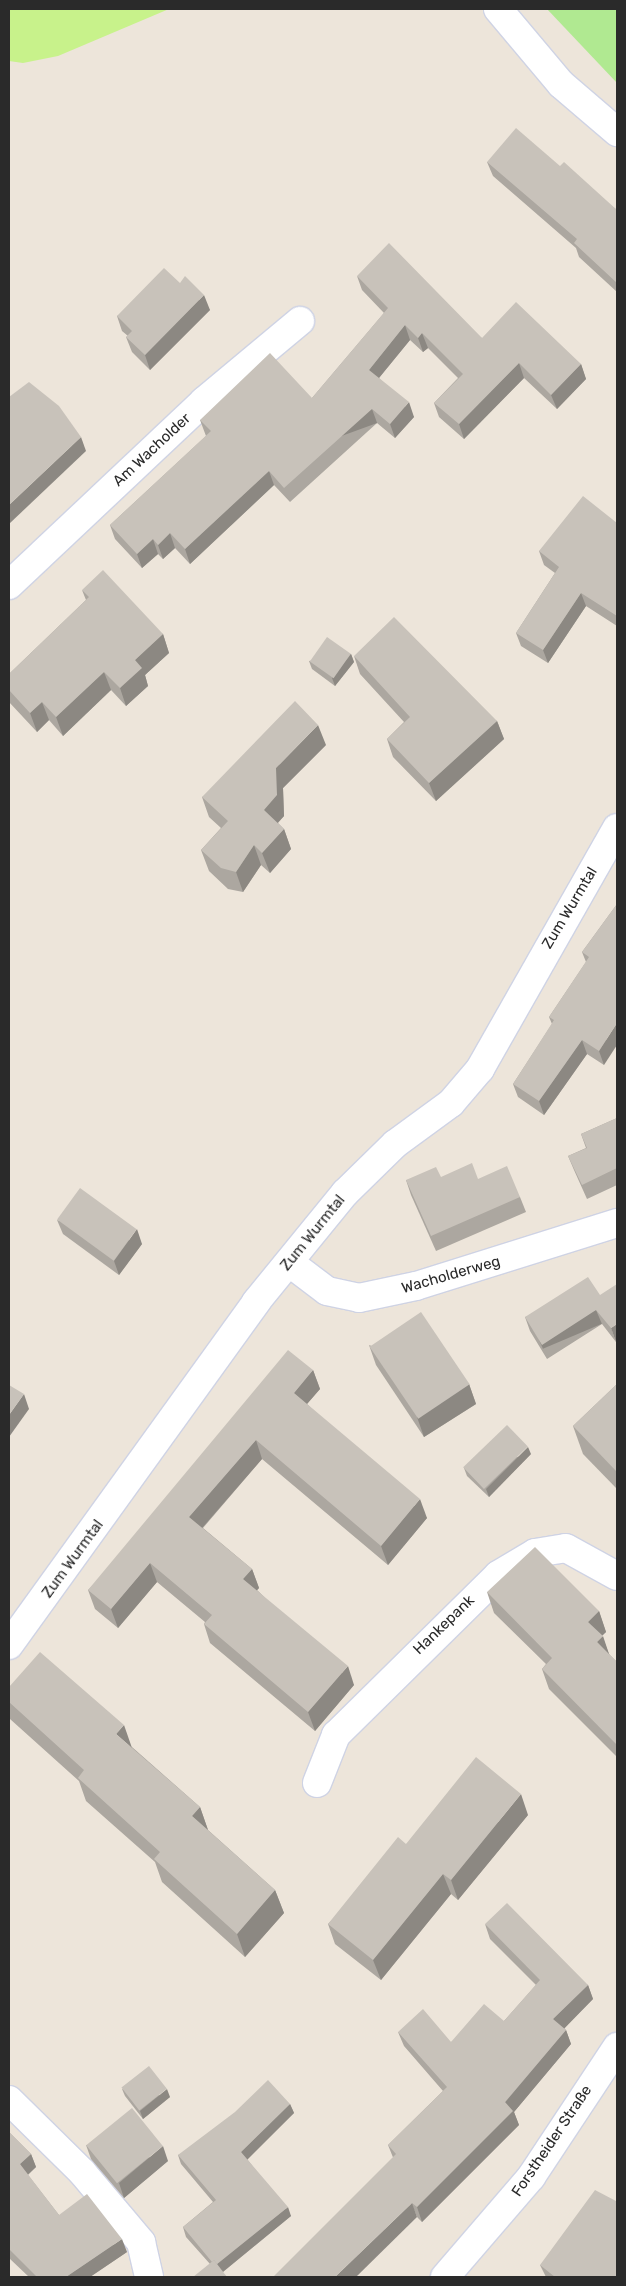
<!DOCTYPE html>
<meta charset="utf-8">
<style>
body{margin:0}
#map{position:relative;width:626px;height:2286px;overflow:hidden;background:#ede5da;font-family:Rubik,sans-serif}
div>[style]{position:absolute}
.green>*{inset:0;background:#b0e991}
.pitch>*{inset:0;background:#c8f28b}
.roads{filter:drop-shadow(1px 0 #cfd3e4) drop-shadow(-1px 0 #cfd3e4) drop-shadow(0 1px #cfd3e4) drop-shadow(0 -1px #cfd3e4)}
.street>*{height:28px;margin:-14px;padding:0 14px;transform-origin:14px;border-radius:14px;background:#fff}
.wall>*{inset:0;background:#aca7a0}
.shaded-wall>*{inset:0;background:#8c8882;transform-origin:0 0}
.building>*{inset:0;background:#c8c2ba;transform-origin:0 0}
span{translate:-50% -50%;white-space:nowrap;text-align:center;line-height:1.15;-webkit-text-stroke:5px #fff;paint-order:stroke}
.street-label{font-size:15px;color:#2a2a2a}
.frame{position:absolute;inset:0;border:10px solid #2a2a2a;pointer-events:none}
</style>
<div id="map">
<div class="green">
<div style="clip-path:polygon(547px 9px,617px 9px,617px 83px)"></div>
</div>
<div class="pitch">
<div style="clip-path:polygon(9px 9px,169px 9px,58px 56px,23px 63px,9px 61px)"></div>
</div>
<div class="roads">
<div class="street">
<div style="left:498px;top:9px;width:98px;rotate:50deg"></div>
<div style="left:561px;top:84px;width:74px;rotate:40.6deg"></div>
<div style="left:9px;top:585px;width:268px;rotate:-43.3deg"></div>
<div style="left:204px;top:401px;width:125px;rotate:-39.8deg"></div>
<div style="left:290px;top:1263px;width:46px;rotate:37.1deg"></div>
<div style="left:327px;top:1291px;width:33px;rotate:12deg"></div>
<div style="left:359px;top:1298px;width:58px;rotate:-11.9deg"></div>
<div style="left:416px;top:1286px;width:211px;rotate:-17.4deg"></div>
<div style="left:9px;top:1645px;width:423px;rotate:-54.2deg"></div>
<div style="left:256px;top:1302px;width:141px;rotate:-50.8deg"></div>
<div style="left:345px;top:1193px;width:70px;rotate:-44.4deg"></div>
<div style="left:395px;top:1144px;width:69px;rotate:-36.2deg"></div>
<div style="left:451px;top:1103px;width:45px;rotate:-49.5deg"></div>
<div style="left:480px;top:1069px;width:277px;rotate:-60.4deg"></div>
<div style="left:317px;top:1783px;width:52px;rotate:-68.4deg"></div>
<div style="left:336px;top:1735px;width:228px;rotate:-44.6deg"></div>
<div style="left:498px;top:1575px;width:43px;rotate:-30.7deg"></div>
<div style="left:535px;top:1553px;width:31px;rotate:-9deg"></div>
<div style="left:566px;top:1548px;width:58px;rotate:28.8deg"></div>
<div style="left:9px;top:2100px;width:103px;rotate:44.6deg"></div>
<div style="left:82px;top:2172px;width:92px;rotate:49.9deg"></div>
<div style="left:141px;top:2242px;width:36px;rotate:77deg"></div>
<div style="left:445px;top:2277px;width:132px;rotate:-49.3deg"></div>
<div style="left:531px;top:2177px;width:156px;rotate:-56.5deg"></div>
</div>
</div>
<div class="wall">
<div style="clip-path:polygon(487px 162px,560px 166px,617px 210px,617px 292px,579px 257px,576px 248px,493px 176px)"></div>
<div style="clip-path:polygon(357px 276px,482px 338px,581px 364px,586px 379px,557px 409px,524px 378px,464px 439px,439px 417px,434px 403px,458px 378px,428px 348px,423px 352px,410px 340px,379px 378px,414px 417px,395px 438px,377px 423px,290px 502px,274px 485px,190px 564px,175px 548px,163px 559px,158px 554px,142px 568px,115px 539px,110px 525px,206px 436px,200px 420px,312px 398px,384px 313px,362px 290px)"></div>
<div style="clip-path:polygon(180px 283px,210px 310px,150px 370px,132px 352px,126px 337px,128px 336px,122px 331px,117px 316px)"></div>
<div style="clip-path:polygon(617px 523px,617px 626px,586px 606px,548px 663px,521px 646px,516px 633px,555px 573px,544px 565px,539px 551px)"></div>
<div style="clip-path:polygon(82px 590px,163px 634px,169px 653px,145px 675px,148px 686px,126px 706px,111px 690px,63px 736px,49px 720px,37px 732px,9px 702px,9px 674px,86px 600px)"></div>
<div style="clip-path:polygon(351px 654px,354px 662px,335px 686px,312px 669px,309px 661px)"></div>
<div style="clip-path:polygon(354px 656px,497px 721px,504px 739px,436px 801px,393px 757px,387px 739px,404px 722px,360px 674px)"></div>
<div style="clip-path:polygon(326px 745px,283px 788px,284px 816px,278px 823px,284px 829px,291px 849px,270px 873px,261px 865px,243px 892px,228px 889px,209px 871px,201px 850px,221px 828px,209px 817px,202px 797px)"></div>
<div style="clip-path:polygon(617px 904px,604px 1065px,587px 1054px,544px 1115px,518px 1097px,513px 1084px,552px 1024px,549px 1017px,586px 962px,582px 952px)"></div>
<div style="clip-path:polygon(617px 1118px,617px 1185px,587px 1199px,574px 1170px,568px 1156px,586px 1148px,581px 1134px)"></div>
<div style="clip-path:polygon(441px 1177px,478px 1179px,520px 1197px,526px 1212px,436px 1251px,411px 1195px,406px 1180px)"></div>
<div style="clip-path:polygon(57px 1220px,142px 1244px,119px 1275px,63px 1234px)"></div>
<div style="clip-path:polygon(600px 1295px,616px 1342px,602px 1324px,547px 1359px,530px 1331px,525px 1317px)"></div>
<div style="clip-path:polygon(369px 1345px,469px 1384px,476px 1404px,424px 1437px,376px 1365px)"></div>
<div style="clip-path:polygon(313px 1370px,320px 1389px,307px 1404px,427px 1518px,388px 1565px,262px 1459px,203px 1528px,252px 1569px,259px 1588px,257px 1590px,354px 1685px,315px 1731px,210px 1643px,204px 1624px,205px 1622px,157px 1582px,118px 1628px,95px 1609px,88px 1590px)"></div>
<div style="clip-path:polygon(617px 1384px,617px 1489px,583px 1454px,573px 1426px)"></div>
<div style="clip-path:polygon(531px 1454px,489px 1497px,467px 1476px,464px 1468px)"></div>
<div style="clip-path:polygon(487px 1592px,599px 1611px,606px 1632px,602px 1636px,609px 1654px,617px 1662px,617px 1757px,549px 1689px,542px 1669px,546px 1664px,494px 1613px)"></div>
<div style="clip-path:polygon(9px 1687px,132px 1747px,200px 1807px,208px 1830px,275px 1890px,284px 1913px,245px 1957px,162px 1882px,155px 1862px,86px 1801px,79px 1781px,10px 1719px,9px 1716px)"></div>
<div style="clip-path:polygon(528px 1815px,458px 1900px,451px 1894px,381px 1980px,335px 1944px,328px 1924px,406px 1844px)"></div>
<div style="clip-path:polygon(485px 1924px,588px 1985px,593px 1999px,564px 2028px,566px 2030px,571px 2044px,514px 2112px,519px 2125px,422px 2222px,417px 2217px,388px 2145px,443px 2091px,404px 2046px,398px 2032px,451px 2042px,504px 2021px,536px 1985px,490px 1939px)"></div>
<div style="clip-path:polygon(122px 2089px,170px 2097px,143px 2119px,125px 2096px)"></div>
<div style="clip-path:polygon(290px 2104px,294px 2113px,247px 2159px,291px 2216px,223px 2272px,210px 2264px,186px 2237px,183px 2227px,213px 2202px,181px 2164px,178px 2155px)"></div>
<div style="clip-path:polygon(9px 2132px,31px 2154px,36px 2167px,28px 2175px,59px 2215px,127px 2252px,90px 2277px,29px 2277px,9px 2258px)"></div>
<div style="clip-path:polygon(86px 2145px,168px 2161px,124px 2198px,91px 2159px)"></div>
<div style="clip-path:polygon(540px 2265px,617px 2277px,546px 2277px)"></div>
</div>
<div class="shaded-wall">
<div style="clip-path:polygon(204px 295px,210px 310px,150px 370px,145px 355px)"></div>
<div style="clip-path:polygon(405px 325px,410px 340px,374px 384px,369px 370px)"></div>
<div style="clip-path:polygon(422px 333px,428px 348px,423px 352px,418px 338px)"></div>
<div style="clip-path:polygon(519px 363px,524px 378px,464px 439px,459px 424px)"></div>
<div style="clip-path:polygon(581px 364px,586px 379px,557px 409px,551px 395px)"></div>
<div style="clip-path:polygon(409px 402px,414px 417px,395px 438px,390px 424px)"></div>
<div style="left:372px;top:409px;width:15px;height:118px;rotate:70deg"></div>
<div style="clip-path:polygon(81px 437px,86px 451px,9px 524px,9px 505px)"></div>
<div style="clip-path:polygon(269px 471px,274px 485px,190px 564px,185px 549px)"></div>
<div style="clip-path:polygon(170px 533px,175px 548px,163px 559px,158px 545px)"></div>
<div style="clip-path:polygon(153px 539px,158px 554px,142px 568px,137px 554px)"></div>
<div style="clip-path:polygon(581px 593px,586px 606px,548px 663px,543px 650px)"></div>
<div style="clip-path:polygon(163px 634px,169px 653px,145px 675px,148px 686px,126px 706px,120px 688px,135px 660px)"></div>
<div style="clip-path:polygon(351px 654px,354px 662px,335px 686px,332px 678px)"></div>
<div style="clip-path:polygon(104px 672px,111px 690px,63px 736px,56px 717px)"></div>
<div style="clip-path:polygon(42px 702px,49px 720px,37px 732px,30px 713px)"></div>
<div style="clip-path:polygon(497px 721px,504px 739px,436px 801px,429px 783px)"></div>
<div style="clip-path:polygon(318px 725px,326px 745px,283px 788px,284px 816px,271px 830px,264px 810px,276px 768px)"></div>
<div style="clip-path:polygon(284px 829px,291px 849px,270px 873px,262px 853px)"></div>
<div style="clip-path:polygon(254px 845px,261px 865px,243px 892px,236px 872px)"></div>
<div style="clip-path:polygon(617px 1023px,617px 1045px,604px 1065px,599px 1051px)"></div>
<div style="clip-path:polygon(582px 1040px,587px 1054px,544px 1115px,539px 1101px)"></div>
<div style="clip-path:polygon(137px 1229px,142px 1244px,119px 1275px,114px 1261px)"></div>
<div style="left:596px;top:1310px;width:15px;height:64px;rotate:67deg"></div>
<div style="clip-path:polygon(617px 1324px,617px 1342px,616px 1342px,611px 1328px)"></div>
<div style="clip-path:polygon(313px 1370px,320px 1389px,300px 1412px,294px 1393px)"></div>
<div style="clip-path:polygon(469px 1384px,476px 1404px,424px 1437px,417px 1417px)"></div>
<div style="clip-path:polygon(24px 1394px,29px 1409px,9px 1437px,9px 1415px)"></div>
<div style="clip-path:polygon(256px 1440px,262px 1459px,196px 1535px,189px 1517px)"></div>
<div style="clip-path:polygon(528px 1447px,531px 1454px,489px 1497px,486px 1489px)"></div>
<div style="clip-path:polygon(420px 1499px,427px 1518px,388px 1565px,381px 1546px)"></div>
<div style="clip-path:polygon(150px 1563px,157px 1582px,118px 1628px,111px 1609px)"></div>
<div style="clip-path:polygon(252px 1569px,259px 1588px,250px 1598px,243px 1579px)"></div>
<div style="clip-path:polygon(599px 1611px,606px 1632px,595px 1642px,588px 1622px)"></div>
<div style="clip-path:polygon(603px 1636px,610px 1657px,597px 1642px)"></div>
<div style="clip-path:polygon(348px 1666px,354px 1685px,315px 1731px,308px 1712px)"></div>
<div style="clip-path:polygon(124px 1725px,132px 1748px,116px 1734px)"></div>
<div style="clip-path:polygon(521px 1794px,528px 1815px,458px 1900px,451px 1880px)"></div>
<div style="clip-path:polygon(200px 1807px,208px 1830px,192px 1816px)"></div>
<div style="clip-path:polygon(443px 1874px,451px 1894px,381px 1980px,373px 1960px)"></div>
<div style="clip-path:polygon(275px 1890px,284px 1913px,245px 1957px,237px 1934px)"></div>
<div style="clip-path:polygon(588px 1985px,593px 1999px,559px 2034px,553px 2019px)"></div>
<div style="clip-path:polygon(566px 2030px,571px 2044px,514px 2112px,519px 2125px,422px 2222px,417px 2207px)"></div>
<div style="clip-path:polygon(167px 2089px,170px 2097px,143px 2119px,140px 2111px)"></div>
<div style="clip-path:polygon(290px 2104px,294px 2113px,245px 2162px,241px 2152px)"></div>
<div style="clip-path:polygon(163px 2146px,168px 2161px,124px 2198px,119px 2183px)"></div>
<div style="clip-path:polygon(31px 2154px,36px 2167px,24px 2178px,20px 2164px)"></div>
<div style="clip-path:polygon(412px 2203px,417px 2217px,356px 2277px,335px 2277px)"></div>
<div style="clip-path:polygon(288px 2207px,291px 2216px,219px 2275px,216px 2265px)"></div>
<div style="clip-path:polygon(122px 2239px,127px 2252px,90px 2277px,66px 2277px)"></div>
</div>
<div class="building">
<div style="clip-path:polygon(516px 128px,560px 166px,564px 162px,617px 210px,617px 283px,574px 243px,577px 239px,487px 162px)"></div>
<div style="clip-path:polygon(389px 243px,482px 338px,516px 302px,581px 364px,551px 395px,519px 363px,459px 424px,434px 403px,463px 374px,422px 333px,418px 338px,405px 325px,369px 370px,409px 402px,390px 424px,372px 409px,284px 488px,269px 471px,185px 549px,170px 533px,158px 545px,153px 539px,137px 554px,110px 525px,211px 431px,200px 420px,270px 353px,312px 398px,388px 308px,357px 276px)"></div>
<div style="clip-path:polygon(164px 268px,180px 283px,185px 276px,204px 295px,145px 355px,126px 337px,132px 331px,117px 316px)"></div>
<div style="clip-path:polygon(29px 382px,59px 406px,81px 437px,9px 505px,9px 397px)"></div>
<div style="clip-path:polygon(583px 496px,617px 523px,617px 616px,581px 593px,543px 650px,516px 633px,559px 567px,539px 551px)"></div>
<div style="clip-path:polygon(103px 570px,163px 634px,135px 660px,142px 668px,120px 688px,104px 672px,56px 717px,42px 702px,30px 713px,9px 690px,9px 674px,89px 597px,82px 590px)"></div>
<div style="clip-path:polygon(394px 617px,497px 721px,429px 783px,387px 739px,410px 717px,354px 656px)"></div>
<div style="left:327px;top:637px;width:29px;height:30px;rotate:35deg"></div>
<div style="clip-path:polygon(295px 701px,318px 725px,276px 768px,277px 795px,264px 810px,284px 829px,262px 853px,254px 845px,236px 872px,221px 868px,201px 850px,228px 821px,202px 797px)"></div>
<div style="clip-path:polygon(617px 904px,617px 1023px,599px 1051px,582px 1040px,539px 1101px,513px 1084px,554px 1020px,549px 1017px,589px 957px,582px 952px)"></div>
<div style="clip-path:polygon(617px 1118px,617px 1168px,582px 1185px,568px 1156px,587px 1148px,581px 1134px)"></div>
<div style="clip-path:polygon(472px 1163px,478px 1179px,507px 1166px,520px 1197px,431px 1236px,406px 1180px,436px 1167px,441px 1177px)"></div>
<div style="left:80px;top:1188px;width:70px;height:39px;rotate:36deg"></div>
<div style="clip-path:polygon(588px 1277px,600px 1295px,617px 1284px,617px 1324px,611px 1328px,596px 1310px,542px 1345px,525px 1317px)"></div>
<div style="left:421px;top:1312px;width:87px;height:62px;rotate:56deg"></div>
<div style="clip-path:polygon(288px 1350px,313px 1370px,294px 1393px,420px 1499px,381px 1546px,256px 1440px,189px 1517px,252px 1569px,243px 1579px,348px 1666px,308px 1712px,204px 1624px,212px 1615px,150px 1563px,111px 1609px,88px 1590px)"></div>
<div style="clip-path:polygon(617px 1384px,617px 1472px,573px 1426px)"></div>
<div style="clip-path:polygon(9px 1385px,24px 1394px,9px 1415px)"></div>
<div style="left:507px;top:1425px;width:30px;height:61px;rotate:46deg"></div>
<div style="clip-path:polygon(535px 1547px,599px 1611px,588px 1622px,603px 1636px,597px 1642px,617px 1662px,617px 1745px,542px 1669px,552px 1658px,487px 1592px)"></div>
<div style="clip-path:polygon(40px 1652px,124px 1725px,116px 1734px,200px 1807px,192px 1816px,275px 1890px,237px 1934px,154px 1859px,160px 1852px,78px 1778px,84px 1770px,9px 1702px,9px 1687px)"></div>
<div style="clip-path:polygon(476px 1757px,521px 1794px,451px 1880px,443px 1874px,373px 1960px,328px 1924px,398px 1837px,406px 1844px)"></div>
<div style="clip-path:polygon(507px 1903px,588px 1985px,553px 2019px,566px 2030px,505px 2102px,513px 2111px,417px 2207px,412px 2203px,335px 2277px,273px 2277px,396px 2154px,388px 2145px,447px 2087px,398px 2032px,423px 2009px,451px 2042px,484px 2004px,504px 2021px,540px 1980px,485px 1924px)"></div>
<div style="left:149px;top:2066px;width:29px;height:35px;rotate:52deg"></div>
<div style="clip-path:polygon(268px 2080px,290px 2104px,241px 2152px,288px 2207px,217px 2264px,214px 2260px,212px 2262px,183px 2227px,216px 2200px,178px 2155px,235px 2112px)"></div>
<div style="left:132px;top:2108px;width:49px;height:59px;rotate:51deg"></div>
<div style="clip-path:polygon(9px 2132px,31px 2154px,20px 2164px,59px 2215px,87px 2194px,122px 2239px,66px 2277px,37px 2277px,9px 2249px)"></div>
<div style="clip-path:polygon(595px 2190px,616px 2201px,617px 2199px,617px 2277px,555px 2277px,540px 2265px)"></div>
<div style="clip-path:polygon(214px 2260px,227px 2277px,193px 2277px)"></div>
</div>
<div class="street-label">
<span style="left:152px;top:450px;rotate:-43deg">Am Wacholder</span>
<span style="left:570px;top:908px;rotate:-59deg">Zum Wurmtal</span>
<span style="left:313px;top:1233px;rotate:-51deg">Zum Wurmtal</span>
<span style="left:451px;top:1275px;rotate:-16deg">Wacholderweg</span>
<span style="left:73px;top:1559px;rotate:-54deg">Zum Wurmtal</span>
<span style="left:444px;top:1625px;rotate:-44deg">Hankepank</span>
<span style="left:552px;top:2141px;rotate:-56deg">Forstheider Straße</span>
</div>
<div class="frame"></div>
</div>
